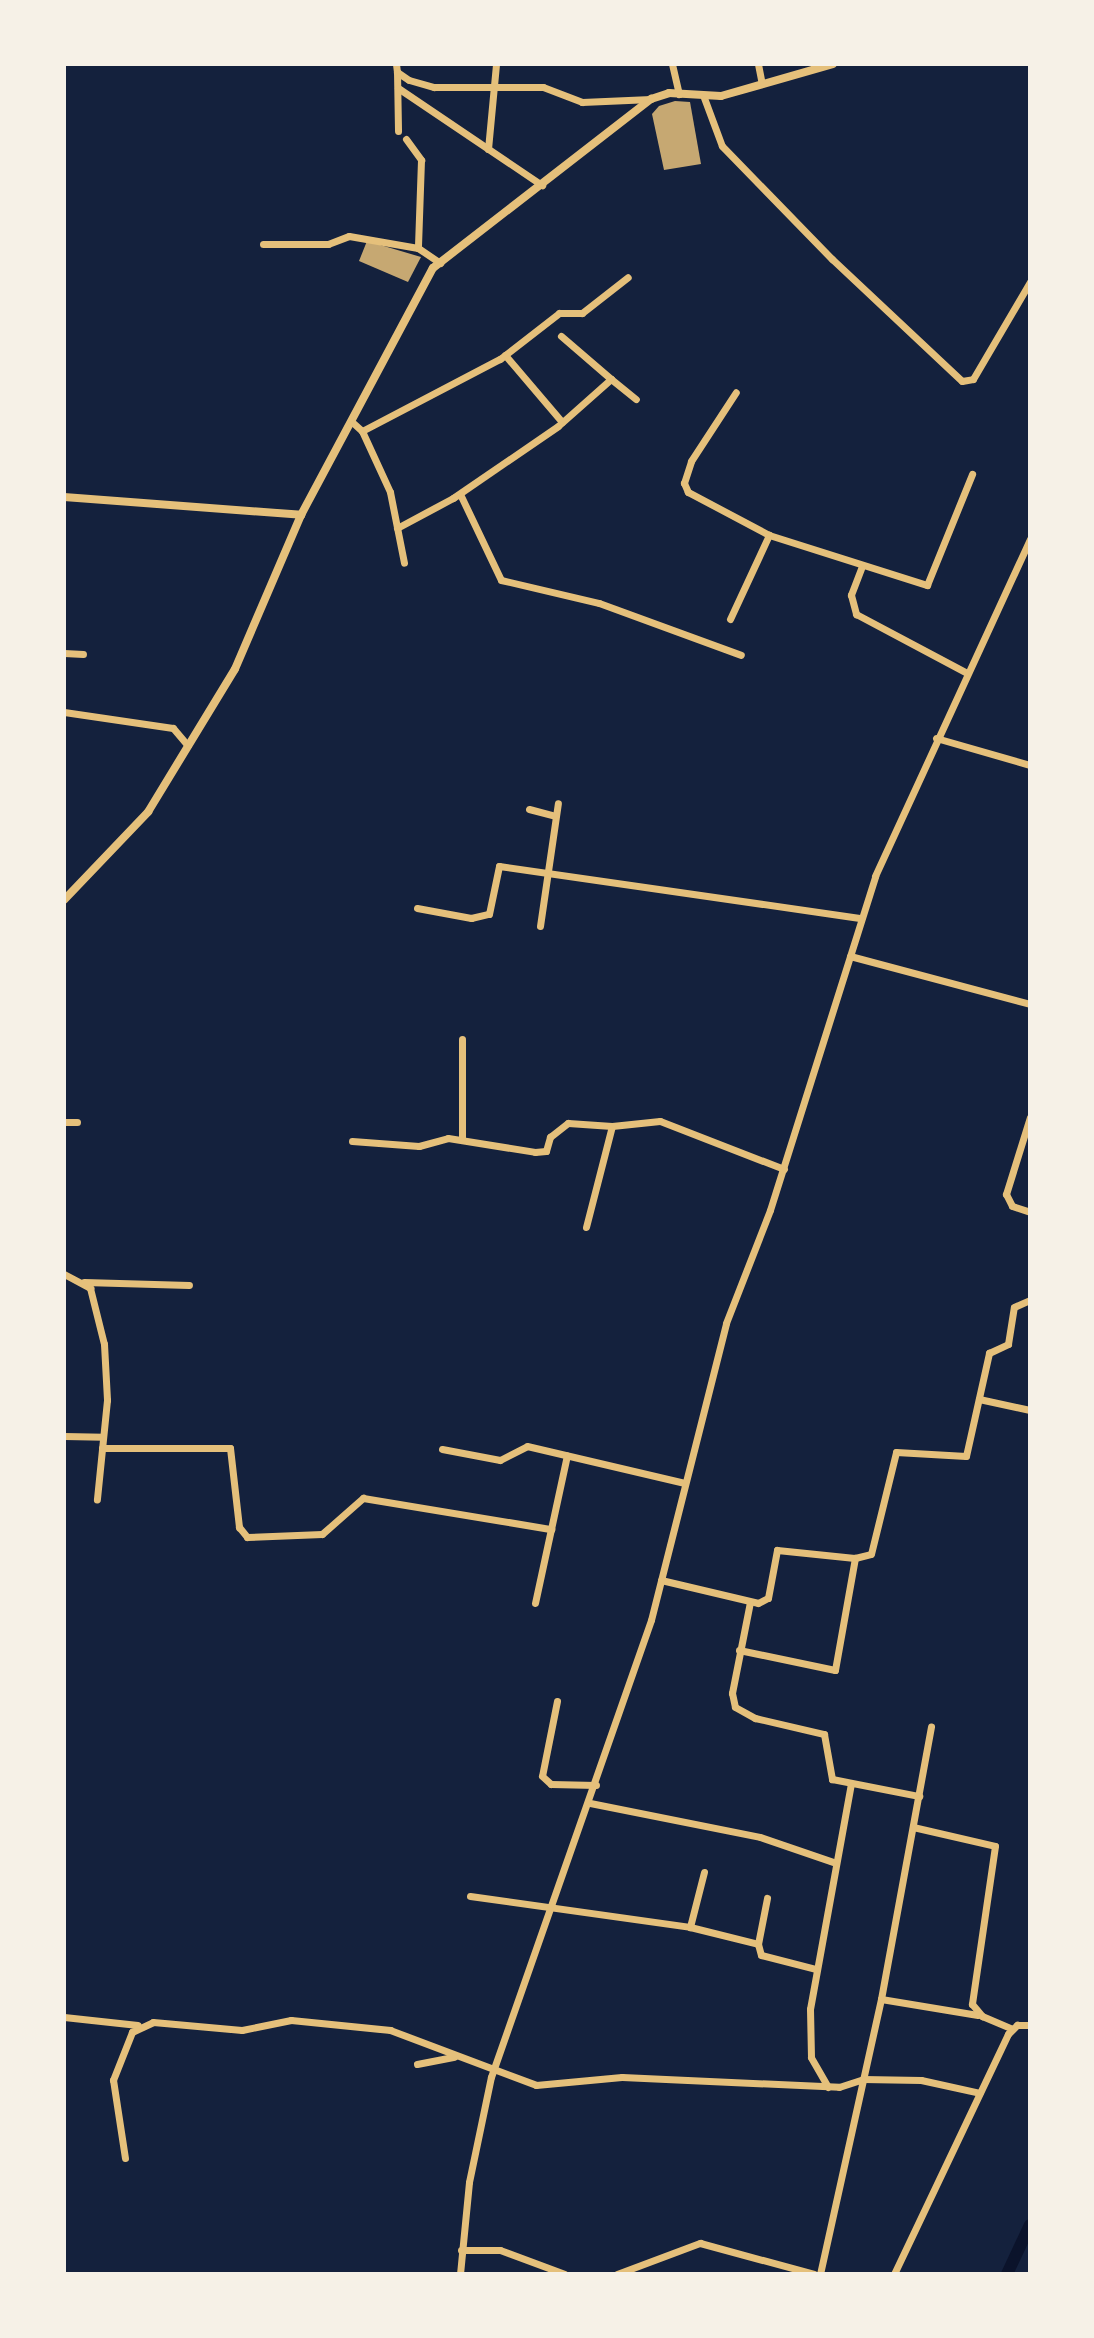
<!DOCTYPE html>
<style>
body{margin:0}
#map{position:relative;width:1094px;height:2338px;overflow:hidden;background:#14213d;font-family:Cabin,sans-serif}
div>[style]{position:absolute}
.canal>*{height:12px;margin:-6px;padding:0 6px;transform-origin:6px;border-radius:6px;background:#0b132b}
.building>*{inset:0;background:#c6a872}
.minor>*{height:7px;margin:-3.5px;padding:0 3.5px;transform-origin:3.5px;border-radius:3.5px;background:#e5c07b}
.tertiary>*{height:8px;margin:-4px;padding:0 4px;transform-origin:4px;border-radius:4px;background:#e5c07b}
span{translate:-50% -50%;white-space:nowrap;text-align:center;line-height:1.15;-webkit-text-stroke:6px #f6f1e7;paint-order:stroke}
.frame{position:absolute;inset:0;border:66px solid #f6f1e7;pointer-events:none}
</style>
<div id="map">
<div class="canal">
<div style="left:1007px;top:2274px;width:54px;rotate:-64.9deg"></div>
</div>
<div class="building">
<div style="clip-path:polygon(675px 101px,690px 102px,701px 164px,664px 170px,652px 114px,659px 106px)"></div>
<div style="clip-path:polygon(367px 241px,421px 257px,408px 282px,359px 261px)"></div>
</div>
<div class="minor">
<div style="left:396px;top:64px;width:8px;rotate:83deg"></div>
<div style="left:397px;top:72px;width:14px;rotate:34deg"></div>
<div style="left:409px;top:80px;width:26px;rotate:16deg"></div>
<div style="left:434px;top:87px;width:109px"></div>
<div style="left:543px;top:87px;width:42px;rotate:21deg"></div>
<div style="left:582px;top:102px;width:69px;rotate:-2.5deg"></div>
<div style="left:672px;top:64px;width:31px;rotate:77deg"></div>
<div style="left:758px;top:64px;width:20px;rotate:79deg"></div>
<div style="left:397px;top:72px;width:59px;rotate:89deg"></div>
<div style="left:398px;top:88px;width:174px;rotate:34deg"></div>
<div style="left:703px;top:95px;width:54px;rotate:69.6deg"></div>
<div style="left:722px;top:146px;width:158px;rotate:45.8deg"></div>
<div style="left:832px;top:259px;width:178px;rotate:43.2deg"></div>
<div style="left:962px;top:381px;width:11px;rotate:-10deg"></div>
<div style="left:973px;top:379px;width:113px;rotate:-59.6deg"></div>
<div style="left:406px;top:139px;width:26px;rotate:54deg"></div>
<div style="left:421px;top:160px;width:88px;rotate:92deg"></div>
<div style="left:488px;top:149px;width:85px;rotate:-84.6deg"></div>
<div style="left:263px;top:244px;width:65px"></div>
<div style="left:328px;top:244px;width:22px;rotate:-21deg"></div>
<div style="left:349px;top:236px;width:70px;rotate:9.9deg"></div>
<div style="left:418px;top:248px;width:27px;rotate:34deg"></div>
<div style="left:505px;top:355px;width:88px;rotate:49.6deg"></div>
<div style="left:611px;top:379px;width:32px;rotate:39deg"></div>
<div style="left:351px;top:421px;width:15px;rotate:42deg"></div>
<div style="left:362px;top:431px;width:67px;rotate:65.3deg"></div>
<div style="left:390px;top:492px;width:72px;rotate:78.8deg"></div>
<div style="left:362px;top:431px;width:156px;rotate:-27.6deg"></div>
<div style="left:500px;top:359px;width:75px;rotate:-37.9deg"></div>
<div style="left:559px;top:313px;width:23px"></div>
<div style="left:582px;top:313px;width:58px;rotate:-38deg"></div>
<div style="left:460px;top:494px;width:95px;rotate:64.5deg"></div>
<div style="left:501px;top:580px;width:101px;rotate:13.2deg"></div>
<div style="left:599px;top:603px;width:151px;rotate:20.1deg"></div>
<div style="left:397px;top:528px;width:64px;rotate:-28.2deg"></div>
<div style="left:453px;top:498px;width:127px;rotate:-34.4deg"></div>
<div style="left:558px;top:426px;width:71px;rotate:-41.6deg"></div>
<div style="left:611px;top:379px;width:66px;rotate:-139.3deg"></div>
<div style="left:769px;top:535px;width:166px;rotate:17.6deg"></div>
<div style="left:927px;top:585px;width:120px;rotate:-67.9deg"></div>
<div style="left:862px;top:566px;width:31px;rotate:111deg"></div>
<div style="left:851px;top:595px;width:20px;rotate:75deg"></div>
<div style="left:856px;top:614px;width:126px;rotate:28deg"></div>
<div style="left:730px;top:619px;width:93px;rotate:-65.1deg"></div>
<div style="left:769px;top:535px;width:92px;rotate:-152deg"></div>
<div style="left:688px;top:492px;width:10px;rotate:-114deg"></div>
<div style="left:684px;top:483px;width:23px;rotate:-72deg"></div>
<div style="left:691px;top:461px;width:82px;rotate:-56.9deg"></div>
<div style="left:64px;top:653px;width:19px;rotate:3deg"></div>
<div style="left:64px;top:712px;width:110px;rotate:8.4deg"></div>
<div style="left:173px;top:728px;width:23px;rotate:50deg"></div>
<div style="left:936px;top:738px;width:98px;rotate:16deg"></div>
<div style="left:529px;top:809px;width:27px;rotate:15deg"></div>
<div style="left:417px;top:908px;width:55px;rotate:10.5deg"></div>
<div style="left:471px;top:918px;width:18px;rotate:-13deg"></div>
<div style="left:489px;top:914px;width:49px;rotate:-78.2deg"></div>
<div style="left:499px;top:866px;width:366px;rotate:8.2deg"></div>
<div style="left:540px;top:926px;width:124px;rotate:-81.7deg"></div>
<div style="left:850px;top:956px;width:186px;rotate:14.9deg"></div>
<div style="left:462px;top:1039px;width:100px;rotate:90deg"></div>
<div style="left:1030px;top:1117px;width:81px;rotate:107.3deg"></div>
<div style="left:1006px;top:1194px;width:13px;rotate:63deg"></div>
<div style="left:1012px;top:1206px;width:19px;rotate:18deg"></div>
<div style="left:64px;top:1122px;width:13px"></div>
<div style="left:352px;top:1141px;width:67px;rotate:4.3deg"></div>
<div style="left:419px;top:1146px;width:30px;rotate:-15deg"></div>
<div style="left:448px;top:1138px;width:88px;rotate:9.1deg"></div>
<div style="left:535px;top:1152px;width:11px;rotate:-5deg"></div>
<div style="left:546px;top:1151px;width:15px;rotate:-74deg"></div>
<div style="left:550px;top:1137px;width:23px;rotate:-38deg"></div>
<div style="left:568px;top:1123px;width:44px;rotate:3.9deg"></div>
<div style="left:612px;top:1126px;width:48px;rotate:-5.9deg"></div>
<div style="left:660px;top:1121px;width:133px;rotate:21.2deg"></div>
<div style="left:586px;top:1227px;width:104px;rotate:-75.6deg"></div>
<div style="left:64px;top:1274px;width:30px;rotate:28deg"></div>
<div style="left:90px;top:1288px;width:58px;rotate:76deg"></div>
<div style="left:104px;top:1344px;width:56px;rotate:86.9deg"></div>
<div style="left:107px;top:1400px;width:100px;rotate:95.8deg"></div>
<div style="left:84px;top:1282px;width:105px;rotate:1.6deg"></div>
<div style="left:979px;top:1399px;width:52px;rotate:12.2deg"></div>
<div style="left:64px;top:1436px;width:39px;rotate:1deg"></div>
<div style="left:102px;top:1448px;width:128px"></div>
<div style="left:230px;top:1448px;width:80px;rotate:83.5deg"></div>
<div style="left:239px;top:1527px;width:13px;rotate:51deg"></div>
<div style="left:247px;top:1537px;width:75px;rotate:-2.3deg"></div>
<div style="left:322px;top:1534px;width:55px;rotate:-41.3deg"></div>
<div style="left:363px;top:1498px;width:191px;rotate:9.4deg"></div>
<div style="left:442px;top:1449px;width:59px;rotate:10.7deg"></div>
<div style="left:500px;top:1460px;width:30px;rotate:-27deg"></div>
<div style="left:527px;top:1446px;width:162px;rotate:13.2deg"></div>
<div style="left:661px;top:1580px;width:100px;rotate:13.3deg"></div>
<div style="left:758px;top:1603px;width:11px;rotate:-27deg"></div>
<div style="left:768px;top:1598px;width:49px;rotate:-79.4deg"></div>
<div style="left:777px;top:1550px;width:78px;rotate:5.9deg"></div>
<div style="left:855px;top:1558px;width:16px;rotate:-14deg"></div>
<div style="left:871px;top:1554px;width:105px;rotate:-76.2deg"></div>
<div style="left:896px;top:1452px;width:70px;rotate:3.3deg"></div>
<div style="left:966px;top:1456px;width:106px;rotate:-77.4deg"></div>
<div style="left:989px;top:1353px;width:21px;rotate:-25deg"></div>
<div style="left:1008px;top:1344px;width:37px;rotate:-81deg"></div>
<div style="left:1014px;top:1307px;width:17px;rotate:-24deg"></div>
<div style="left:750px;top:1602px;width:93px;rotate:101.2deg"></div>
<div style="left:732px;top:1693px;width:14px;rotate:78deg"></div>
<div style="left:735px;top:1707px;width:23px;rotate:29deg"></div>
<div style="left:755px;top:1718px;width:71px;rotate:13.1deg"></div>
<div style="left:824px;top:1734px;width:46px;rotate:79.9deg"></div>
<div style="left:832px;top:1779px;width:89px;rotate:11.1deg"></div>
<div style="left:535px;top:1603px;width:151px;rotate:-77.8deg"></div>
<div style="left:739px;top:1650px;width:98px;rotate:11.8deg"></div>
<div style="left:835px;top:1670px;width:114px;rotate:-79.9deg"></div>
<div style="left:557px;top:1701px;width:76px;rotate:101.3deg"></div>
<div style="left:542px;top:1776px;width:12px;rotate:42deg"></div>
<div style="left:551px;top:1784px;width:45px;rotate:1.3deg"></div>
<div style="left:590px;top:1803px;width:173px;rotate:11.3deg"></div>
<div style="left:760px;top:1837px;width:80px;rotate:18.9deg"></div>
<div style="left:913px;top:1827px;width:84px;rotate:13deg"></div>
<div style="left:995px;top:1846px;width:160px;rotate:98.3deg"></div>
<div style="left:972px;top:2004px;width:16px;rotate:50deg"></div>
<div style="left:982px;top:2016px;width:33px;rotate:23deg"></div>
<div style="left:704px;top:1872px;width:57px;rotate:104.3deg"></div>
<div style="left:690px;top:1927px;width:70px;rotate:14deg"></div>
<div style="left:758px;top:1944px;width:11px;rotate:75deg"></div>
<div style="left:761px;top:1955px;width:57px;rotate:14.3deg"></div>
<div style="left:470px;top:1896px;width:222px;rotate:8deg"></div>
<div style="left:758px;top:1944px;width:47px;rotate:-78.9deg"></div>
<div style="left:881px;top:1999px;width:98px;rotate:9.4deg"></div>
<div style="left:64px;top:2017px;width:74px;rotate:6.2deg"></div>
<div style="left:417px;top:2064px;width:38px;rotate:-11deg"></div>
<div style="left:828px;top:2087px;width:34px;rotate:-120deg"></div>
<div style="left:811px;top:2057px;width:48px;rotate:-91.2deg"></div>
<div style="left:810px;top:2009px;width:229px;rotate:-79.7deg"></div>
<div style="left:125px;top:2158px;width:79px;rotate:-98.7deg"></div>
<div style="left:113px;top:2080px;width:52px;rotate:-68.4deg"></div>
<div style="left:132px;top:2032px;width:23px;rotate:-25deg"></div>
<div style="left:153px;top:2022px;width:89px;rotate:5.1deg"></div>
<div style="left:242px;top:2030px;width:50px;rotate:-11.5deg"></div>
<div style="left:291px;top:2020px;width:100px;rotate:5.8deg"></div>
<div style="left:390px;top:2030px;width:156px;rotate:20.6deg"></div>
<div style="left:536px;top:2085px;width:86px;rotate:-5.3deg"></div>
<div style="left:622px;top:2077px;width:217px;rotate:2.6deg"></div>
<div style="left:839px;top:2087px;width:25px;rotate:-18deg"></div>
<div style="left:863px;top:2079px;width:58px;rotate:1deg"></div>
<div style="left:921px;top:2080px;width:60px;rotate:12.4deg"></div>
<div style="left:461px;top:2250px;width:39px"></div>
<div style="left:500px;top:2250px;width:69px;rotate:20.3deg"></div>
<div style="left:460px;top:2274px;width:92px;rotate:-84.4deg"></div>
<div style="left:469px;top:2182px;width:107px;rotate:-78.2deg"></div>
<div style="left:491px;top:2077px;width:484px;rotate:-70.7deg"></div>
<div style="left:651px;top:1620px;width:306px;rotate:-75.8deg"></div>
<div style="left:726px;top:1323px;width:121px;rotate:-68.7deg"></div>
<div style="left:770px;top:1210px;width:350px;rotate:-72.5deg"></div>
<div style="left:875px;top:876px;width:371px;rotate:-65.3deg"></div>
<div style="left:617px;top:2274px;width:89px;rotate:-20.5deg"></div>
<div style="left:700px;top:2243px;width:118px;rotate:15.2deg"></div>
<div style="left:820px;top:2274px;width:282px;rotate:-77.5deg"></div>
<div style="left:881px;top:1999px;width:277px;rotate:-79.6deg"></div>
<div style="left:894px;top:2274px;width:266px;rotate:-64.6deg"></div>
<div style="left:1008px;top:2034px;width:13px;rotate:-45deg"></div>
<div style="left:1017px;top:2025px;width:13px"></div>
</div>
<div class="tertiary">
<div style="left:64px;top:497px;width:238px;rotate:4.3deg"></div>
<div style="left:301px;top:515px;width:280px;rotate:-61.9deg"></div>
<div style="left:433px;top:268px;width:276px;rotate:-37.8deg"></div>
<div style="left:651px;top:99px;width:19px;rotate:-18deg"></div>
<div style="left:669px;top:93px;width:52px;rotate:3.3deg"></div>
<div style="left:721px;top:96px;width:116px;rotate:-15.9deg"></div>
<div style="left:64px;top:900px;width:122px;rotate:-46.3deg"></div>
<div style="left:148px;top:812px;width:167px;rotate:-58.7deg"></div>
<div style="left:235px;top:669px;width:168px;rotate:-66.8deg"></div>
</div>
<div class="frame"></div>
</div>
